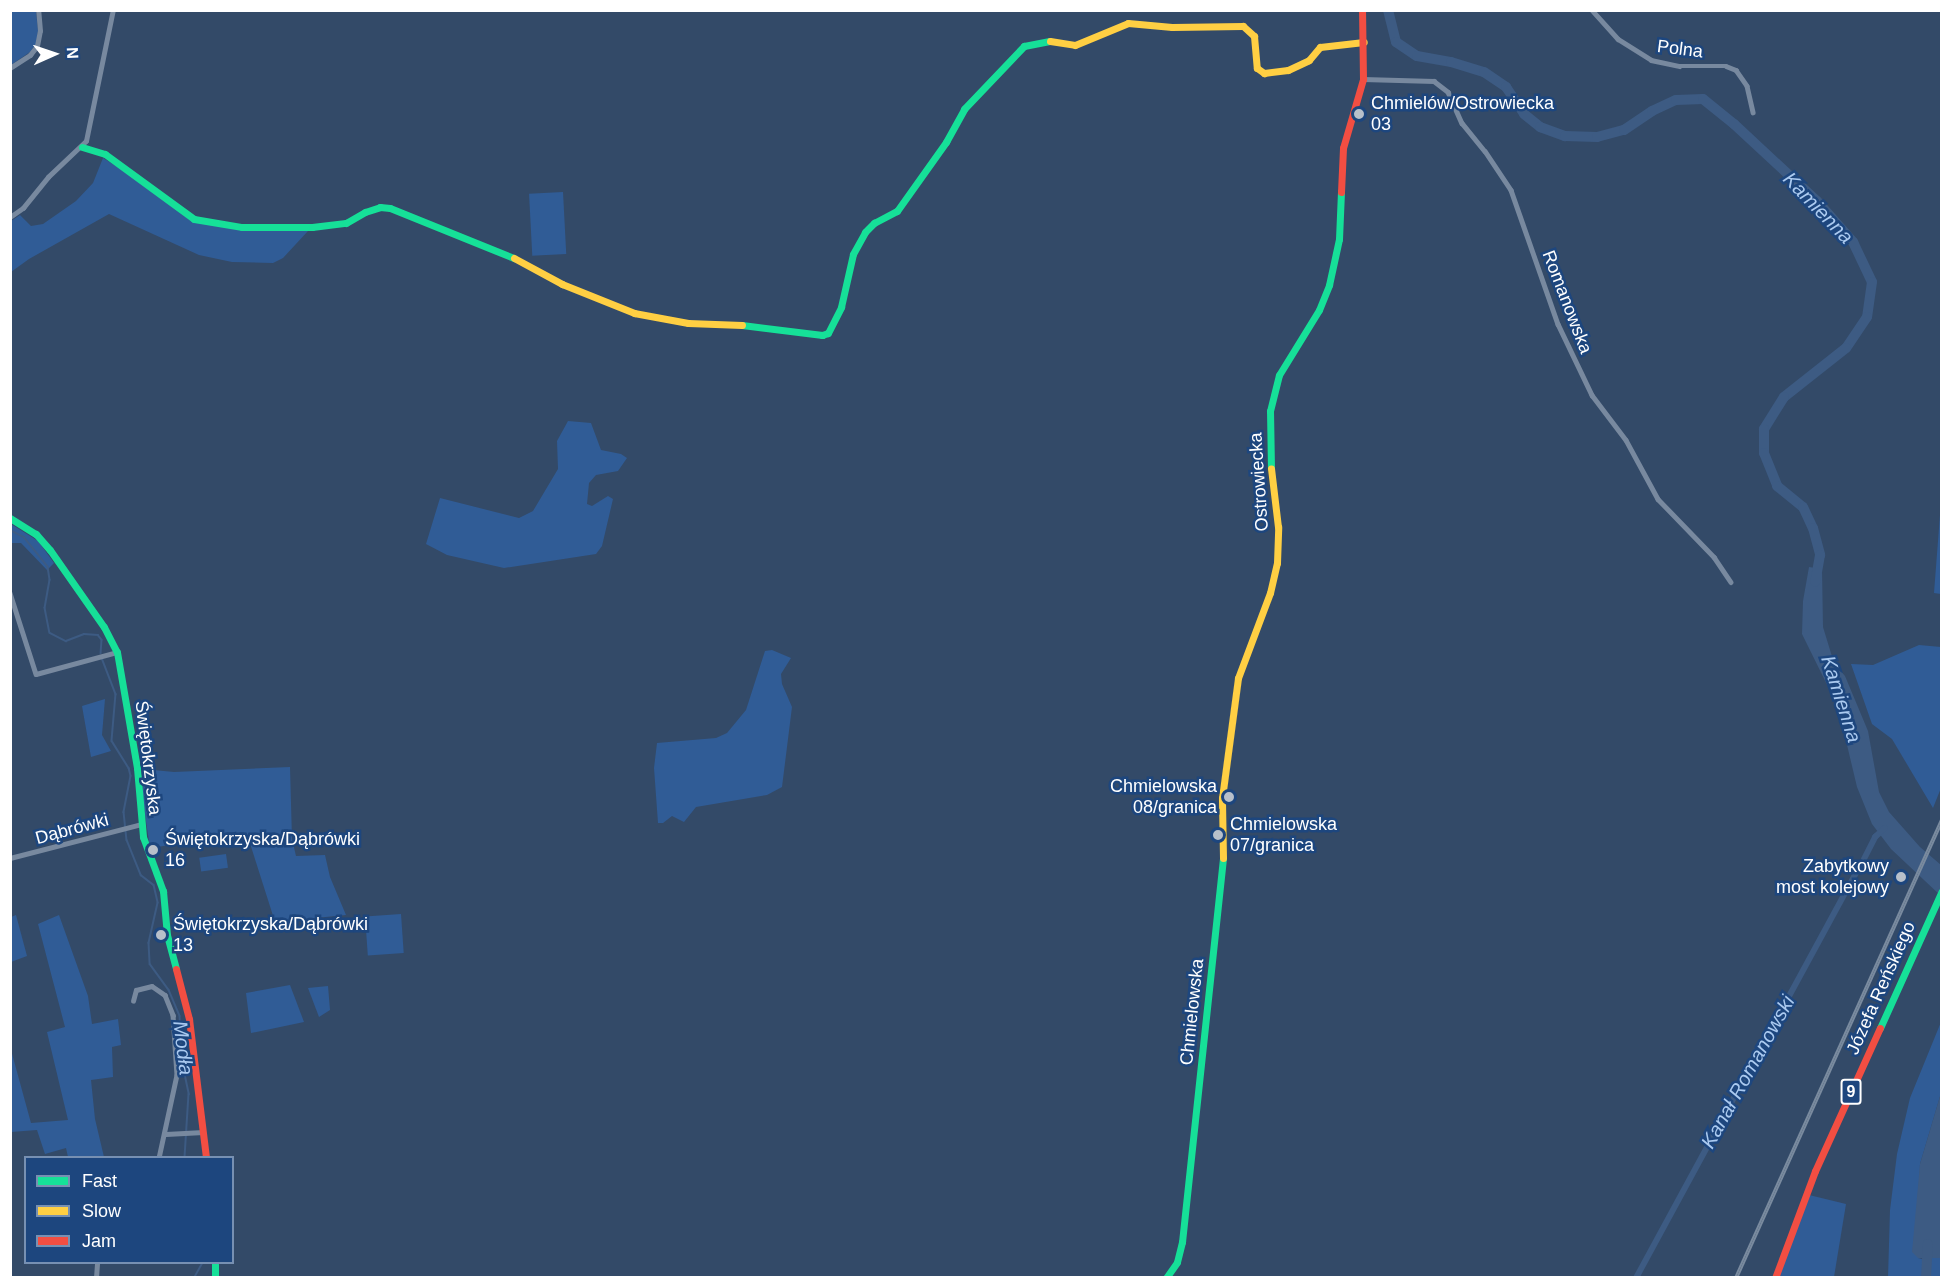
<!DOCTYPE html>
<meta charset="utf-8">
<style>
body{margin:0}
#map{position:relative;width:1952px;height:1288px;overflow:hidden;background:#334a68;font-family:Arial,sans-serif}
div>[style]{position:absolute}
.green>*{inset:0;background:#305c96;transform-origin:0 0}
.water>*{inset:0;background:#3d5b83}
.stream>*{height:1.5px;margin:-0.75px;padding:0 0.75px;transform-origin:0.75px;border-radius:0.75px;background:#3d5b83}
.canal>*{height:6px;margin:-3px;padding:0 3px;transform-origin:3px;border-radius:3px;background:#3d5b83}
.river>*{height:10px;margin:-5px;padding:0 5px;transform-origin:5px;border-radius:5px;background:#3d5b83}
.street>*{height:4.5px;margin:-2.25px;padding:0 2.25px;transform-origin:2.25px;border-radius:2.25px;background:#78899f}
.fast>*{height:7px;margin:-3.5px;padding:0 3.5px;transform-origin:3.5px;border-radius:3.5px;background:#16e098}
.slow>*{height:7px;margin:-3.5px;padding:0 3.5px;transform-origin:3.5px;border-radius:3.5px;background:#ffcf43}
.jam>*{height:7px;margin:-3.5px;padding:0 3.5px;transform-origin:3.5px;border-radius:3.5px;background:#f24e42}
.rail>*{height:4px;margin-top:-2px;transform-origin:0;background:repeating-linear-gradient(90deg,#1d467e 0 4.5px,#7a8b9f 0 9px);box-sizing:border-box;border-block:2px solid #7a8b9f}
.dots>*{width:16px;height:16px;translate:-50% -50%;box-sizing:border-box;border:3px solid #1d467e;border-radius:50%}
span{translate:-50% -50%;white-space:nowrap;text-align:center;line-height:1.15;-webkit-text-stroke:5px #1d467e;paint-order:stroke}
.shield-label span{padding:2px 4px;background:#1d467e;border:2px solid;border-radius:4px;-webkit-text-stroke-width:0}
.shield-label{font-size:16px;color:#fff;font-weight:700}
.street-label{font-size:18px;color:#fff}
.poi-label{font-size:18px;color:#fff}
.left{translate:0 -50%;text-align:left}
.right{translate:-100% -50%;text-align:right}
.water-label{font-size:20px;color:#abcaf0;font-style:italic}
.frame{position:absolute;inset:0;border:12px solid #fff;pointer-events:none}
.legend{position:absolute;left:24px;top:1156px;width:210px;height:108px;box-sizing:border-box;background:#1d467e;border:2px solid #7790b2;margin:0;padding:8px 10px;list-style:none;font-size:18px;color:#fff}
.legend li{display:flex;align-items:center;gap:12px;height:30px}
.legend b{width:30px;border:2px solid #7790b2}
.north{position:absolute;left:24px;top:24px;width:60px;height:60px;-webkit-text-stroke:4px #1d467e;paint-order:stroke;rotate:87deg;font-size:16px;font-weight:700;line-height:24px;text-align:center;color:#fff}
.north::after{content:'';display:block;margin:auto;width:21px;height:27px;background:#fff;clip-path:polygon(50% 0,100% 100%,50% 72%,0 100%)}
</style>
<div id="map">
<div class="green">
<div style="clip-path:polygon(11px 11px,36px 11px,38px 31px,36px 44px,30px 52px,11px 65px)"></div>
<div style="clip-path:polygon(103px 158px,136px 178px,191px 221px,245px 229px,308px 231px,283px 258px,273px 263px,232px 262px,199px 255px,109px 214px,29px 259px,11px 272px,11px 221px,20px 215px,31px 226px,43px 224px,76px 201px,93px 183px)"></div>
<div style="left:563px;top:192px;width:62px;height:34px;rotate:87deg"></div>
<div style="clip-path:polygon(568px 421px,591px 423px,601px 450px,621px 454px,627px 458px,618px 471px,596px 475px,589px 483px,587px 504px,592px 506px,608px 496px,613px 499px,602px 546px,596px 554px,504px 568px,447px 555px,426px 544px,440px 498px,519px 518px,533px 511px,558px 469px,557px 441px)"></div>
<div style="clip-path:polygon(1941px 502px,1941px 594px,1934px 593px)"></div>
<div style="clip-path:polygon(11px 524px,38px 541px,54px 563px,47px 570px,21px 543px,11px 543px)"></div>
<div style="clip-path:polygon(1919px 645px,1941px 647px,1941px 788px,1933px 808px,1892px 739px,1872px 724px,1851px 664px,1873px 665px)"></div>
<div style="clip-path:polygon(772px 650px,791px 658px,781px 674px,782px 684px,792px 707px,782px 787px,767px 795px,696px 807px,684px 822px,672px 816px,663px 823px,658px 823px,654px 768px,657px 743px,716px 738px,727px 733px,746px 710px,765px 651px)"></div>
<div style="clip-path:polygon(105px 699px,102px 735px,111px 751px,91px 757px,82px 706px)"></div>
<div style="clip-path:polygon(290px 767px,292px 839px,296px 856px,325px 855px,330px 877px,346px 915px,275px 922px,247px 834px,150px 848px,143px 801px,143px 769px,174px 772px)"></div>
<div style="left:226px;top:854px;width:14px;height:27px;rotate:82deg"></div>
<div style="left:401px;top:914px;width:39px;height:36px;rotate:86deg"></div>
<div style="clip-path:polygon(16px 915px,27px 956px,11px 962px,11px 917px)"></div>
<div style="clip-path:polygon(59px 915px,88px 996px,92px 1024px,118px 1019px,121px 1045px,112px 1047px,113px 1077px,91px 1080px,95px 1119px,104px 1157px,68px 1157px,66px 1148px,45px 1154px,37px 1130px,11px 1132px,11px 1050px,31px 1123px,68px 1120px,47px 1032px,65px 1027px,38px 924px)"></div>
<div style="clip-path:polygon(290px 985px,304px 1022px,251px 1033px,246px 993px)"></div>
<div style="clip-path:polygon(328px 986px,330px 1010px,319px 1017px,308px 988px)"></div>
<div style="clip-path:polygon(1941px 1022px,1941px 1093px,1920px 1164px,1918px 1258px,1927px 1260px,1929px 1188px,1941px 1149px,1941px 1277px,1888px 1278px,1890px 1210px,1897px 1154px,1910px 1098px)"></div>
<div style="clip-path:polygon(1805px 1194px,1846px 1204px,1834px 1277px,1775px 1278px)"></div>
</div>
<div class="water">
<div style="clip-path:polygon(1809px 567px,1822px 569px,1823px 627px,1834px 663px,1845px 676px,1868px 731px,1879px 792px,1889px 812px,1920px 847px,1941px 865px,1941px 896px,1891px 849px,1872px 824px,1857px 787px,1838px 707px,1802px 634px,1803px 601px)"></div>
<div style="clip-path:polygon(1941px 1093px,1941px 1258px,1918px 1258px,1912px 1252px,1920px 1164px)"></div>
</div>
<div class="stream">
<div style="left:10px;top:530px;width:16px;rotate:27deg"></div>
<div style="left:24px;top:537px;width:38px;rotate:51deg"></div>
<div style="left:48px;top:567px;width:13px;rotate:81deg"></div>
<div style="left:50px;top:580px;width:28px;rotate:100deg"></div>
<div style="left:45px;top:608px;width:25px;rotate:79deg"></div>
<div style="left:50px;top:633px;width:18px;rotate:27deg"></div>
<div style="left:66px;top:641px;width:19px;rotate:-21deg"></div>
<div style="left:84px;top:634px;width:14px;rotate:4deg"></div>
<div style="left:98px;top:635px;width:6px;rotate:51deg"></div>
<div style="left:102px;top:640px;width:13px;rotate:94deg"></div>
<div style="left:102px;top:658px;width:39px;rotate:69deg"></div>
<div style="left:116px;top:694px;width:47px;rotate:94.9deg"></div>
<div style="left:112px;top:741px;width:32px;rotate:58deg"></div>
<div style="left:129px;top:768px;width:8px;rotate:76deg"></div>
<div style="left:131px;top:776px;width:37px;rotate:101deg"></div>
<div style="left:124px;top:812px;width:28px;rotate:84deg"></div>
<div style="left:127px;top:840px;width:38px;rotate:68deg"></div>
<div style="left:141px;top:875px;width:16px;rotate:38deg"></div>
<div style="left:154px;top:885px;width:18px;rotate:77deg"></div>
<div style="left:158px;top:903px;width:41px;rotate:102.7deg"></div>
<div style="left:149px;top:943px;width:21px;rotate:87deg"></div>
<div style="left:150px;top:964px;width:32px;rotate:54deg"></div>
<div style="left:169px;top:990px;width:28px;rotate:67deg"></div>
<div style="left:180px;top:1016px;width:44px;rotate:87.4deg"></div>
<div style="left:182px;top:1060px;width:35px;rotate:78deg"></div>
<div style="left:189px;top:1094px;width:64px;rotate:93.6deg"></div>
<div style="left:194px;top:1278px;width:18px;rotate:-61deg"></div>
</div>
<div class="canal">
<div style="left:1864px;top:859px;width:25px;rotate:-63deg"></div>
<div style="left:1875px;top:837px;width:13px;rotate:-42deg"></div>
<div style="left:1636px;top:1278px;width:469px;rotate:-61.5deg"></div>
</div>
<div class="river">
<div style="left:1388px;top:10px;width:33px;rotate:76deg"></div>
<div style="left:1396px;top:42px;width:25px;rotate:34deg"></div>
<div style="left:1417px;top:56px;width:35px;rotate:10deg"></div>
<div style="left:1451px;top:62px;width:34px;rotate:17deg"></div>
<div style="left:1484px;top:72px;width:27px;rotate:34deg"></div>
<div style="left:1506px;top:87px;width:32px;rotate:56deg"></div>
<div style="left:1524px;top:114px;width:21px;rotate:39deg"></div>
<div style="left:1540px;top:127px;width:27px;rotate:20deg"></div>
<div style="left:1565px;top:136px;width:32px;rotate:2deg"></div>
<div style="left:1597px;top:137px;width:28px;rotate:-15deg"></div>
<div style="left:1624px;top:130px;width:34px;rotate:-34deg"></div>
<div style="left:1652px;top:111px;width:26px;rotate:-25deg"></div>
<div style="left:1676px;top:100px;width:27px;rotate:-2deg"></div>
<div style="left:1703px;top:99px;width:40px;rotate:39deg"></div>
<div style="left:1734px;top:124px;width:113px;rotate:42.9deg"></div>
<div style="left:1817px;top:201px;width:55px;rotate:48.7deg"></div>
<div style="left:1853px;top:242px;width:44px;rotate:64.6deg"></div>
<div style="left:1872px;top:282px;width:35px;rotate:98deg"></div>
<div style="left:1867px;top:317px;width:37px;rotate:124deg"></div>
<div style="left:1846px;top:348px;width:79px;rotate:141.7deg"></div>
<div style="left:1784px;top:397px;width:38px;rotate:122deg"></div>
<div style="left:1764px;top:429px;width:24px;rotate:90deg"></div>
<div style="left:1764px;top:453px;width:35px;rotate:68deg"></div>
<div style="left:1777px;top:486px;width:33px;rotate:39deg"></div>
<div style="left:1803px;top:507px;width:23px;rotate:65deg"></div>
<div style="left:1813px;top:528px;width:28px;rotate:75deg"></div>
<div style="left:1820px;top:555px;width:27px;rotate:100deg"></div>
<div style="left:1926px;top:1278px;width:34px;rotate:-87deg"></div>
</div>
<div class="street">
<div style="left:1592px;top:10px;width:39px;rotate:48deg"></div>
<div style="left:1618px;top:39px;width:39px;rotate:32deg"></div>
<div style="left:1651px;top:60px;width:29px;rotate:12deg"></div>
<div style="left:1679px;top:66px;width:47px"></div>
<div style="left:1726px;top:66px;width:11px;rotate:22deg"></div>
<div style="left:1736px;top:70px;width:19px;rotate:55deg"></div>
<div style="left:1747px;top:86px;width:27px;rotate:77deg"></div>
<div style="left:10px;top:68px;width:24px;rotate:-33deg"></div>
<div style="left:30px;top:55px;width:11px;rotate:-52deg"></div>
<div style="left:37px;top:46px;width:15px;rotate:-79deg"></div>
<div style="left:40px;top:31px;width:21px;rotate:-95deg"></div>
<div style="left:1363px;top:79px;width:71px;rotate:1.6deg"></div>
<div style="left:1434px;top:81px;width:18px;rotate:38deg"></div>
<div style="left:1448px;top:92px;width:34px;rotate:66deg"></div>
<div style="left:1462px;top:123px;width:36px;rotate:51deg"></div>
<div style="left:1485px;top:151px;width:47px;rotate:56.3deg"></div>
<div style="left:1511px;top:190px;width:142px;rotate:70.7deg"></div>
<div style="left:1558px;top:324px;width:79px;rotate:64.4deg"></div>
<div style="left:1592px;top:395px;width:56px;rotate:52.9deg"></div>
<div style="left:1626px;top:440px;width:67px;rotate:61.5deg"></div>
<div style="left:1658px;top:499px;width:81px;rotate:46deg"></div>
<div style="left:1714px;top:557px;width:30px;rotate:56deg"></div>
<div style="left:10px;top:217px;width:16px;rotate:-35deg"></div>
<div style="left:23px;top:208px;width:40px;rotate:-51deg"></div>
<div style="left:48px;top:177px;width:52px;rotate:-43.5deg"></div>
<div style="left:86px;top:141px;width:134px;rotate:-78.4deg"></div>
<div style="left:10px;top:593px;width:85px;rotate:72.2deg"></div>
<div style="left:36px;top:674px;width:84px;rotate:-15.2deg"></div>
<div style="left:10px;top:858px;width:135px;rotate:-14.5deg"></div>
<div style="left:133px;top:1001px;width:11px;rotate:-75deg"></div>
<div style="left:136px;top:990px;width:16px;rotate:-14deg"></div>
<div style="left:152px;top:986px;width:16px;rotate:35deg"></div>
<div style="left:165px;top:995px;width:22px;rotate:68deg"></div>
<div style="left:173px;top:1015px;width:60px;rotate:86.2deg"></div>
<div style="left:177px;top:1075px;width:85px;rotate:102.2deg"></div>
<div style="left:166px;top:1134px;width:37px;rotate:-3deg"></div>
<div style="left:96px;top:1278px;width:16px;rotate:-86deg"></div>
</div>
<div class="fast">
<div style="left:82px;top:147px;width:24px;rotate:17deg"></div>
<div style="left:105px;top:154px;width:110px;rotate:36.1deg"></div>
<div style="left:194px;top:219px;width:49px;rotate:9.5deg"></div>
<div style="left:242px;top:227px;width:70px"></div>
<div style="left:312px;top:227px;width:34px;rotate:-7deg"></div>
<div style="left:346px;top:223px;width:22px;rotate:-30deg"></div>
<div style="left:365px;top:212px;width:16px;rotate:-18deg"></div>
<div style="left:380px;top:207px;width:10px;rotate:6deg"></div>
<div style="left:390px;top:208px;width:134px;rotate:22deg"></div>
<div style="left:742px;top:325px;width:81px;rotate:7.1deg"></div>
<div style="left:822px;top:335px;width:6px;rotate:-18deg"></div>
<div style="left:828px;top:333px;width:29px;rotate:-63deg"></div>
<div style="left:841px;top:307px;width:54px;rotate:-77.2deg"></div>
<div style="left:853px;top:254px;width:25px;rotate:-61deg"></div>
<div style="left:865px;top:232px;width:13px;rotate:-45deg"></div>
<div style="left:874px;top:223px;width:26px;rotate:-28deg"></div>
<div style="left:897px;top:211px;width:85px;rotate:-54.6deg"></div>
<div style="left:946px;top:142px;width:38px;rotate:-61deg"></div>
<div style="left:964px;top:109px;width:87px;rotate:-46.4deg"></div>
<div style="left:1024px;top:46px;width:26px;rotate:-11deg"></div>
<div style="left:1271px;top:468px;width:57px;rotate:-91deg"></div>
<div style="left:1270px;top:411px;width:37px;rotate:-76deg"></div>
<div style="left:1279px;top:375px;width:76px;rotate:-58.4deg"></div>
<div style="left:1319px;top:310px;width:27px;rotate:-68deg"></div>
<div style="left:1329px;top:285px;width:47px;rotate:-77.7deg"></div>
<div style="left:1339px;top:239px;width:47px;rotate:-87.6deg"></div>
<div style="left:10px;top:518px;width:31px;rotate:32deg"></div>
<div style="left:36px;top:534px;width:21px;rotate:49deg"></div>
<div style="left:50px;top:550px;width:94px;rotate:55deg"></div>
<div style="left:104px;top:627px;width:28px;rotate:63deg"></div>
<div style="left:117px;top:652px;width:118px;rotate:80.2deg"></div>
<div style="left:137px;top:768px;width:69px;rotate:85deg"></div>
<div style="left:143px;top:837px;width:58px;rotate:69.7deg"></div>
<div style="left:163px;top:891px;width:44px;rotate:84.8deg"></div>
<div style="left:167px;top:935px;width:35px;rotate:75deg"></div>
<div style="left:1880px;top:1028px;width:150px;rotate:-65.7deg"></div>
<div style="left:215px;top:1262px;width:16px;rotate:90deg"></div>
<div style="left:1166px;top:1278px;width:19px;rotate:-55deg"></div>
<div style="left:1177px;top:1262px;width:21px;rotate:-76deg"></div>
<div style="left:1182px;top:1242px;width:386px;rotate:-83.9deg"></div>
</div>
<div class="slow">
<div style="left:1050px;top:41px;width:25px;rotate:9deg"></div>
<div style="left:1075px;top:45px;width:57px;rotate:-22.5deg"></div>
<div style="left:1128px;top:23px;width:44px;rotate:5.2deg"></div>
<div style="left:1172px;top:27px;width:71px;rotate:-0.8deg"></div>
<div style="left:1243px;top:26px;width:15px;rotate:42deg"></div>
<div style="left:1254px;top:36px;width:32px;rotate:85deg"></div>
<div style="left:1257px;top:68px;width:9px;rotate:36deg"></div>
<div style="left:1264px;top:73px;width:24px;rotate:-7deg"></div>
<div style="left:1288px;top:70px;width:23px;rotate:-25deg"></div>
<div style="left:1309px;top:60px;width:17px;rotate:-50deg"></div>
<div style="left:1320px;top:47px;width:44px;rotate:-6.5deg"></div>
<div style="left:514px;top:258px;width:55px;rotate:28.4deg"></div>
<div style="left:562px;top:284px;width:78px;rotate:21.9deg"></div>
<div style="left:634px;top:313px;width:55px;rotate:10.5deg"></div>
<div style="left:688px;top:323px;width:54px;rotate:2.1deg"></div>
<div style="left:1223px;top:858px;width:60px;rotate:-91deg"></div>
<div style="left:1222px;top:798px;width:121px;rotate:-82.4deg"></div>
<div style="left:1238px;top:678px;width:91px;rotate:-69.4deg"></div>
<div style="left:1270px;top:593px;width:31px;rotate:-77deg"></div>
<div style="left:1277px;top:563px;width:36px;rotate:-88deg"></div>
<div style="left:1278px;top:527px;width:59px;rotate:-96.8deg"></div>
</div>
<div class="jam">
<div style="left:1341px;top:192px;width:44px;rotate:-87.4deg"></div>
<div style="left:1343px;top:148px;width:72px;rotate:-73.8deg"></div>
<div style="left:1363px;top:79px;width:69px;rotate:-90.8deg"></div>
<div style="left:176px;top:969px;width:52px;rotate:75.4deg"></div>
<div style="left:189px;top:1019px;width:140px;rotate:83deg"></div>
<div style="left:1775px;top:1278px;width:114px;rotate:-69.5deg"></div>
<div style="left:1815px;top:1171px;width:157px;rotate:-65.6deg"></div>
</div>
<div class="rail">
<div style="left:1736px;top:1278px;width:502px;rotate:-65.78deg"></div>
</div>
<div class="dots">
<div style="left:1359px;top:114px;background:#b8c0ca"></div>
<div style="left:1229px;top:797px;background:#b8c0ca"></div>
<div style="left:1218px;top:835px;background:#b8c0ca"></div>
<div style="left:153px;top:850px;background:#b8c0ca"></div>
<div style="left:1901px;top:877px;background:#b8c0ca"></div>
<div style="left:161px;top:935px;background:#b8c0ca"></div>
</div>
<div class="shield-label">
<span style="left:1851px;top:1092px">9</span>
</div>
<div class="street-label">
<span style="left:1680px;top:49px;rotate:7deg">Polna</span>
<span style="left:1567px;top:302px;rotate:69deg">Romanowska</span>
<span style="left:1259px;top:482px;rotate:-94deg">Ostrowiecka</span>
<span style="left:148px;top:758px;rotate:83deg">Świętokrzyska</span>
<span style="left:72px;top:829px;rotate:-15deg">Dąbrówki</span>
<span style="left:1881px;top:988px;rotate:-66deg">Józefa Reńskiego</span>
<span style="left:1192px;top:1012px;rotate:-84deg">Chmielowska</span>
</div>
<div class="poi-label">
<span class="left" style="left:1371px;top:114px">Chmielów/Ostrowiecka<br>03</span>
<span class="right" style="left:1217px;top:797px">Chmielowska<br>08/granica</span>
<span class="left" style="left:1230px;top:835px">Chmielowska<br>07/granica</span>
<span class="left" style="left:165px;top:850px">Świętokrzyska/Dąbrówki<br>16</span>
<span class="right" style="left:1889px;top:877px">Zabytkowy<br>most kolejowy</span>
<span class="left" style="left:173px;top:935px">Świętokrzyska/Dąbrówki<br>13</span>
</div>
<div class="water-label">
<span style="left:1818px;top:208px;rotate:46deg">Kamienna</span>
<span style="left:1841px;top:699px;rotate:72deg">Kamienna</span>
<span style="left:183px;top:1048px;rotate:83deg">Modła</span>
<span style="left:1748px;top:1072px;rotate:-61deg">Kanał Romanowski</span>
</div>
<div class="frame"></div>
<ul class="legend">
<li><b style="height:8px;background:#16e098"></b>Fast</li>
<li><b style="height:8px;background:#ffcf43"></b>Slow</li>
<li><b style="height:8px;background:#f24e42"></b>Jam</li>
</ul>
<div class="north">N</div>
</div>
